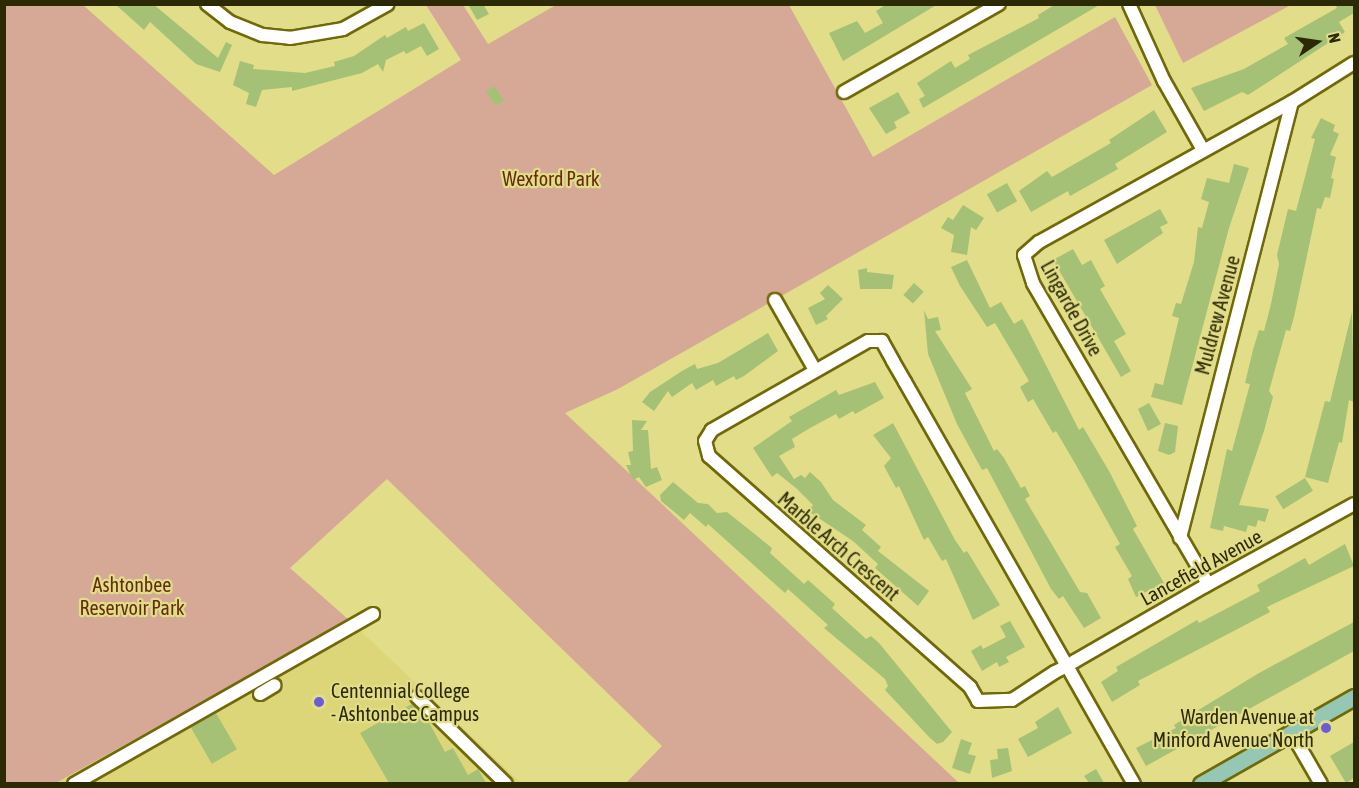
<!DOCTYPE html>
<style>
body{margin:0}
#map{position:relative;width:1359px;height:788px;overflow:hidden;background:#e2dd88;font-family:"Asap Condensed",sans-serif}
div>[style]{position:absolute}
.built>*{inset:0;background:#dcd678}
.green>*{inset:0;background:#d5a995}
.building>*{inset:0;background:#a5c175;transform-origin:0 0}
.roads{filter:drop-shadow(2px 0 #706907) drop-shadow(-2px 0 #706907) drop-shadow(0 2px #706907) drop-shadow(0 -2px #706907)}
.minor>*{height:12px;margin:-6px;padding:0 6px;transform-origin:6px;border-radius:6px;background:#fff}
.major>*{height:15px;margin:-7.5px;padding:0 7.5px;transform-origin:7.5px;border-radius:7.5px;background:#95c8b4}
.dots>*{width:16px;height:16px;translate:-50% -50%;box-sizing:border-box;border:3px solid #e2dd88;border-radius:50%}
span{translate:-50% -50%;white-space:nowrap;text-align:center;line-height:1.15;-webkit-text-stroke:4.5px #e2dd88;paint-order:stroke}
.park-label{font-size:20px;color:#652c0d}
.street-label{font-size:20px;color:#2c2a05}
.poi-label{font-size:20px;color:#2c2a05}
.left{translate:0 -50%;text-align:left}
.right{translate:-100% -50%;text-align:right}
.frame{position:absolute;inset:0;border:6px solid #2c2a05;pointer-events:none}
.north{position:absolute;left:1287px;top:12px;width:60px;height:60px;-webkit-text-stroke:4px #e2dd88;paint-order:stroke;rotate:77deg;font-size:16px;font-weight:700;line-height:24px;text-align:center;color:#2c2a05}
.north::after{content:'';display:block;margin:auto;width:21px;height:27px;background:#2c2a05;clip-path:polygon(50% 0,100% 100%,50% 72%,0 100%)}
</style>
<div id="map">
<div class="built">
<div style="clip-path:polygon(349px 620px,521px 783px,56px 784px)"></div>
</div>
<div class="green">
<div style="clip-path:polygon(5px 5px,83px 5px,274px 175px,461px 60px,426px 5px,463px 5px,488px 44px,556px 5px,789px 5px,873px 157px,1115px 17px,1152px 85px,618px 389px,565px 413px,959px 783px,626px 783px,662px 746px,387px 479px,290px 568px,349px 620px,56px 783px,5px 784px)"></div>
<div style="clip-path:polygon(1155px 5px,1291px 5px,1183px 63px)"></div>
</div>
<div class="building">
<div style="clip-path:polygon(115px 4px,153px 4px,218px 58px,226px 42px,232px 45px,220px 72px,196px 64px,150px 22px,144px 30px)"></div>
<div style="clip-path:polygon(468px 4px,483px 4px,489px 14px,477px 20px)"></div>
<div style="clip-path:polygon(887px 4px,938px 4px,843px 61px,829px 33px,857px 21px,865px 33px,883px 23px,876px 11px)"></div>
<div style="clip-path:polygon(1056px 4px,1101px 4px,923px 108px,919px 99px,925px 96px,917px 83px,951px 61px,955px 68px,970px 59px,968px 55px,1039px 18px,1038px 15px)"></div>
<div style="clip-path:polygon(1335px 4px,1352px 4px,1354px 9px,1354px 13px,1339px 22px,1345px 32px,1248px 95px,1242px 92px,1204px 111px,1191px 88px,1244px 69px,1288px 44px,1284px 38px,1337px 8px)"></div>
<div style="clip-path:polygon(424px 23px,439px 49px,427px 56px,421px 46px,406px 54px,404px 51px,386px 60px,383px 72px,378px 64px,362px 73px,292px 91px,292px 87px,262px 90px,256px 107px,246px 104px,249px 93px,233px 85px,240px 61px,254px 65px,253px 69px,305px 73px,335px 66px,334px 62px,354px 56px,385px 35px,387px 38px,406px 27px,408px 31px)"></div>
<div style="left:494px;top:86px;width:17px;height:10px;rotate:54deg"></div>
<div style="clip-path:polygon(898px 92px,910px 113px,894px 122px,897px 128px,886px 134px,869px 108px)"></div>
<div style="clip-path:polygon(1154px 110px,1167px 132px,1115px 164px,1118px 169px,1070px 196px,1068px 191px,1031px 212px,1019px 191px,1047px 171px,1052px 177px,1111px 143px,1109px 140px)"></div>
<div style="clip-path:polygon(1321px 118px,1335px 125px,1333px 131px,1339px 134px,1330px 155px,1336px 157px,1331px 178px,1334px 179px,1330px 198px,1325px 197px,1321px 209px,1317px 208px,1294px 317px,1290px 331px,1286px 330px,1269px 391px,1273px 397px,1264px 431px,1239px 505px,1269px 509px,1265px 522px,1258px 520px,1256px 527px,1248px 525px,1246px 532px,1224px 526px,1223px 531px,1210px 528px,1227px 449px,1232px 451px,1250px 384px,1245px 383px,1253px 350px,1259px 330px,1264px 331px,1271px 304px,1279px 264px,1277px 255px,1288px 209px,1296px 211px,1315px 139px,1311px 138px)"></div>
<div style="clip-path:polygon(1234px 164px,1249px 168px,1229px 228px,1182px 405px,1151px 397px,1155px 383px,1163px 385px,1179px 318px,1172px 316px,1176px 303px,1181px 304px,1194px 262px,1198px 227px,1202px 228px,1209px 202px,1201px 199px,1207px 178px,1229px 183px)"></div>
<div style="left:1007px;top:183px;width:21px;height:23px;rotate:61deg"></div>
<div style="clip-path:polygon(963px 205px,984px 218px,976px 230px,971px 227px,967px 255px,951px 252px,954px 235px,941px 228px,948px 217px,953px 220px)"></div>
<div style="clip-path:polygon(1160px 209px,1168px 223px,1160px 227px,1163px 233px,1117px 264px,1104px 240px)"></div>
<div style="clip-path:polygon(1073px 249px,1082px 265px,1091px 260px,1105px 286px,1100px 289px,1126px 334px,1114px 341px,1131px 371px,1121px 377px,1053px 260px)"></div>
<div style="clip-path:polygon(967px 260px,990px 308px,1001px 302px,1014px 324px,1022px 319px,1025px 324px,1079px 430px,1083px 427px,1109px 471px,1137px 526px,1133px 529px,1164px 583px,1136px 597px,1128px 579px,1132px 576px,1115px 547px,1120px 544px,1076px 465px,1056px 431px,1053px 433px,1033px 399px,1028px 402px,1020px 387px,1029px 381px,1018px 362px,995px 323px,987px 327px,960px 286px,951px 267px)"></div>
<div style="clip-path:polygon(867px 268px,867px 272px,894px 275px,892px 289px,860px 289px,858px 270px)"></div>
<div style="left:914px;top:283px;width:13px;height:16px;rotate:42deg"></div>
<div style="clip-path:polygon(828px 285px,843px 299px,826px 316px,828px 319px,816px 325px,808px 308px,825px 299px,820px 293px)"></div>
<div style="clip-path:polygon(924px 310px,928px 319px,938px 317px,941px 330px,935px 331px,972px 389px,965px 393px,994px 451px,997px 449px,1004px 458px,1021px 488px,1025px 486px,1030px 496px,1025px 499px,1038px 521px,1080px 592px,1087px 593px,1101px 618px,1084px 628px,1063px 596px,1059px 599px,1051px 589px,987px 468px,982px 470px,957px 424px,928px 354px)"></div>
<div style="clip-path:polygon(1352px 312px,1354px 402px,1349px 400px,1342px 443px,1339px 442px,1328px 483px,1305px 477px,1325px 401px,1330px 402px)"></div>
<div style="clip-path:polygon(768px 333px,778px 351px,744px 376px,736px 380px,734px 376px,716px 386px,713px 380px,696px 390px,692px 383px,672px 397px,668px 391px,654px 411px,642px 402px,650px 392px,682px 371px,695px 364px,697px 369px,718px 363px)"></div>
<div style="clip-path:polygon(875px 382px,884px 398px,855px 414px,853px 411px,839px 419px,836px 414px,810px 428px,792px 439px,795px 447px,779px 456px,794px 479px,801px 475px,805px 478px,810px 472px,821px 482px,833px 500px,866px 525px,862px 530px,881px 547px,878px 551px,929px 591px,918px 606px,875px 568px,878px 564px,853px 541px,808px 511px,813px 505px,796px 488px,777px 473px,772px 477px,753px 448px,792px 421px,789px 417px,836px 390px,839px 395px)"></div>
<div style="clip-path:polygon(1149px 403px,1161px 424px,1148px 431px,1138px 409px)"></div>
<div style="clip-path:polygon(632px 420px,647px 421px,641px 430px,648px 430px,651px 469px,657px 467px,662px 480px,646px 487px,639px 477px,633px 480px,626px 465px,631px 465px,628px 452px,633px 451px)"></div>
<div style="clip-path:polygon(893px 423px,955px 540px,964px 553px,967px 551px,1000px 605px,973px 620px,946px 559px,942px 561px,928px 537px,924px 540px,899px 486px,896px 488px,884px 466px,891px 458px,873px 435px)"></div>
<div style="clip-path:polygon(1165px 423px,1178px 426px,1175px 452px,1169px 455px,1158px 451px)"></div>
<div style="left:1305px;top:478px;width:15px;height:35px;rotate:58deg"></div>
<div style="clip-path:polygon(673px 482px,698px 503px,708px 504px,717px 513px,727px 512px,772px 548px,770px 553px,804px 584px,808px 580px,835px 604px,832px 608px,866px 639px,871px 636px,879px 643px,952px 732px,943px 742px,937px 744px,929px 737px,885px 690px,888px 686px,885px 679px,824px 628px,828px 625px,788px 589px,785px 593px,708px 524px,706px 527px,690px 513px,684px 520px,661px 501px,660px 495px)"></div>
<div style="clip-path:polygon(1345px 544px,1354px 566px,1267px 607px,1270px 612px,1138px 681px,1140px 685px,1112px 702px,1101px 682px,1118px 671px,1116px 667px,1192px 623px,1197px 620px,1199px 623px,1260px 591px,1257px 585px,1305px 558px,1309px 565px)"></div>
<div style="clip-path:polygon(1010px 621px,1025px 647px,1006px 657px,1009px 662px,999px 667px,997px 662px,982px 671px,971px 651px,981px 645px,983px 649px,1006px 637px,1000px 626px)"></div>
<div style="clip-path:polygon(1354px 622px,1354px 651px,1146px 766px,1136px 748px,1176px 728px,1174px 725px,1259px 673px)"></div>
<div style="clip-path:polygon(412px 704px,426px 717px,445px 752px,453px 748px,468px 775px,478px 769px,486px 783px,389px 783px,360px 733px)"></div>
<div style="clip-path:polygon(1058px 707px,1072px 733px,1028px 757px,1018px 739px,1038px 728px,1035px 722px)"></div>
<div style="left:216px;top:713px;width:42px;height:29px;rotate:60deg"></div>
<div style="clip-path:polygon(961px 739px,972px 743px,968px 754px,976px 756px,970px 774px,952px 768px)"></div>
<div style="clip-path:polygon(1354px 742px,1354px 778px,1346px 783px,1330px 756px)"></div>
<div style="clip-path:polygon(1008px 748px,1012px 771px,992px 778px,990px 760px,998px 759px,997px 749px)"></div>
<div style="clip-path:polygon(1096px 769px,1104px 783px,1089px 783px,1084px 776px)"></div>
</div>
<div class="roads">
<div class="minor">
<div style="left:207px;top:4px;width:29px;rotate:38deg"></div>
<div style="left:230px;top:22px;width:35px;rotate:22deg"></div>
<div style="left:263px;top:35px;width:27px;rotate:6deg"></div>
<div style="left:290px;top:38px;width:54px;rotate:-9.6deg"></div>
<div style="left:343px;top:29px;width:51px;rotate:-29.1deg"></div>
<div style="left:1129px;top:4px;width:85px;rotate:65.6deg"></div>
<div style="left:1164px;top:81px;width:79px;rotate:60.5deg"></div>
<div style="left:844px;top:92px;width:178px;rotate:-29.6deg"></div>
<div style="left:775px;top:300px;width:81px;rotate:60.3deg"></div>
<div style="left:1180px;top:538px;width:450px;rotate:-75.6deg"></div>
<div style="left:1208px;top:584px;width:348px;rotate:-120.2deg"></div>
<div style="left:1033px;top:283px;width:29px;rotate:-108deg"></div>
<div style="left:1024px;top:255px;width:20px;rotate:-41deg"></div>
<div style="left:1039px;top:242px;width:289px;rotate:-29deg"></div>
<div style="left:1292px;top:102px;width:73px;rotate:-32.2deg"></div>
<div style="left:260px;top:694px;width:17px;rotate:-31deg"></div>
<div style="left:417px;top:697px;width:124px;rotate:44.3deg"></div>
<div style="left:1291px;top:732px;width:60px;rotate:60deg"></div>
<div style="left:74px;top:784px;width:344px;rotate:-29.6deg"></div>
<div style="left:1134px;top:784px;width:136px;rotate:-119.6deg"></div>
<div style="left:1067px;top:666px;width:327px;rotate:-119.7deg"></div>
<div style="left:905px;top:382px;width:24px;rotate:-120deg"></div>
<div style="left:893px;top:361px;width:23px;rotate:-119deg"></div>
<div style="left:882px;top:341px;width:14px;rotate:180deg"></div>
<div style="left:868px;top:341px;width:180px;rotate:150.3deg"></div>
<div style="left:712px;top:430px;width:13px;rotate:122deg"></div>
<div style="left:705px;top:441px;width:16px;rotate:75deg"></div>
<div style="left:709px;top:456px;width:349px;rotate:41.5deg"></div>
<div style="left:970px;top:687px;width:16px;rotate:60deg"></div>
<div style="left:978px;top:701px;width:34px;rotate:-2deg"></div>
<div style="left:1012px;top:700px;width:51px;rotate:-33.1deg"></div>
<div style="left:1055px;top:672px;width:13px;rotate:-27deg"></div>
<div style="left:1067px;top:666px;width:9px;rotate:-32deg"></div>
<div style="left:1075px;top:661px;width:150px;rotate:-30deg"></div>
<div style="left:1205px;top:586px;width:170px;rotate:-28.8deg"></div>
</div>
<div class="major">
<div style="left:1201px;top:784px;width:176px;rotate:-29.6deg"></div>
</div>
</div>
<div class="dots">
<div style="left:319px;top:702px;background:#6c5bd5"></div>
<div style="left:1326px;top:728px;background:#6c5bd5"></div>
</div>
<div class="park-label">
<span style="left:551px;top:178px">Wexford Park</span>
<span style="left:132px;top:596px">Ashtonbee<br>Reservoir Park</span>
</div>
<div class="street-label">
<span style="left:1072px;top:308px;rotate:61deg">Lingarde Drive</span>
<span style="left:1217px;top:315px;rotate:-75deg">Muldrew Avenue</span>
<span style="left:839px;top:546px;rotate:41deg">Marble Arch Crescent</span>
<span style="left:1201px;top:567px;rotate:-29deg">Lancefield Avenue</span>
</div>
<div class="poi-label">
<span class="left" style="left:331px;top:702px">Centennial College<br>- Ashtonbee Campus</span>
<span class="right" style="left:1314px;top:728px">Warden Avenue at<br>Minford Avenue North</span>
</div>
<div class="frame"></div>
<div class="north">N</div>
</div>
